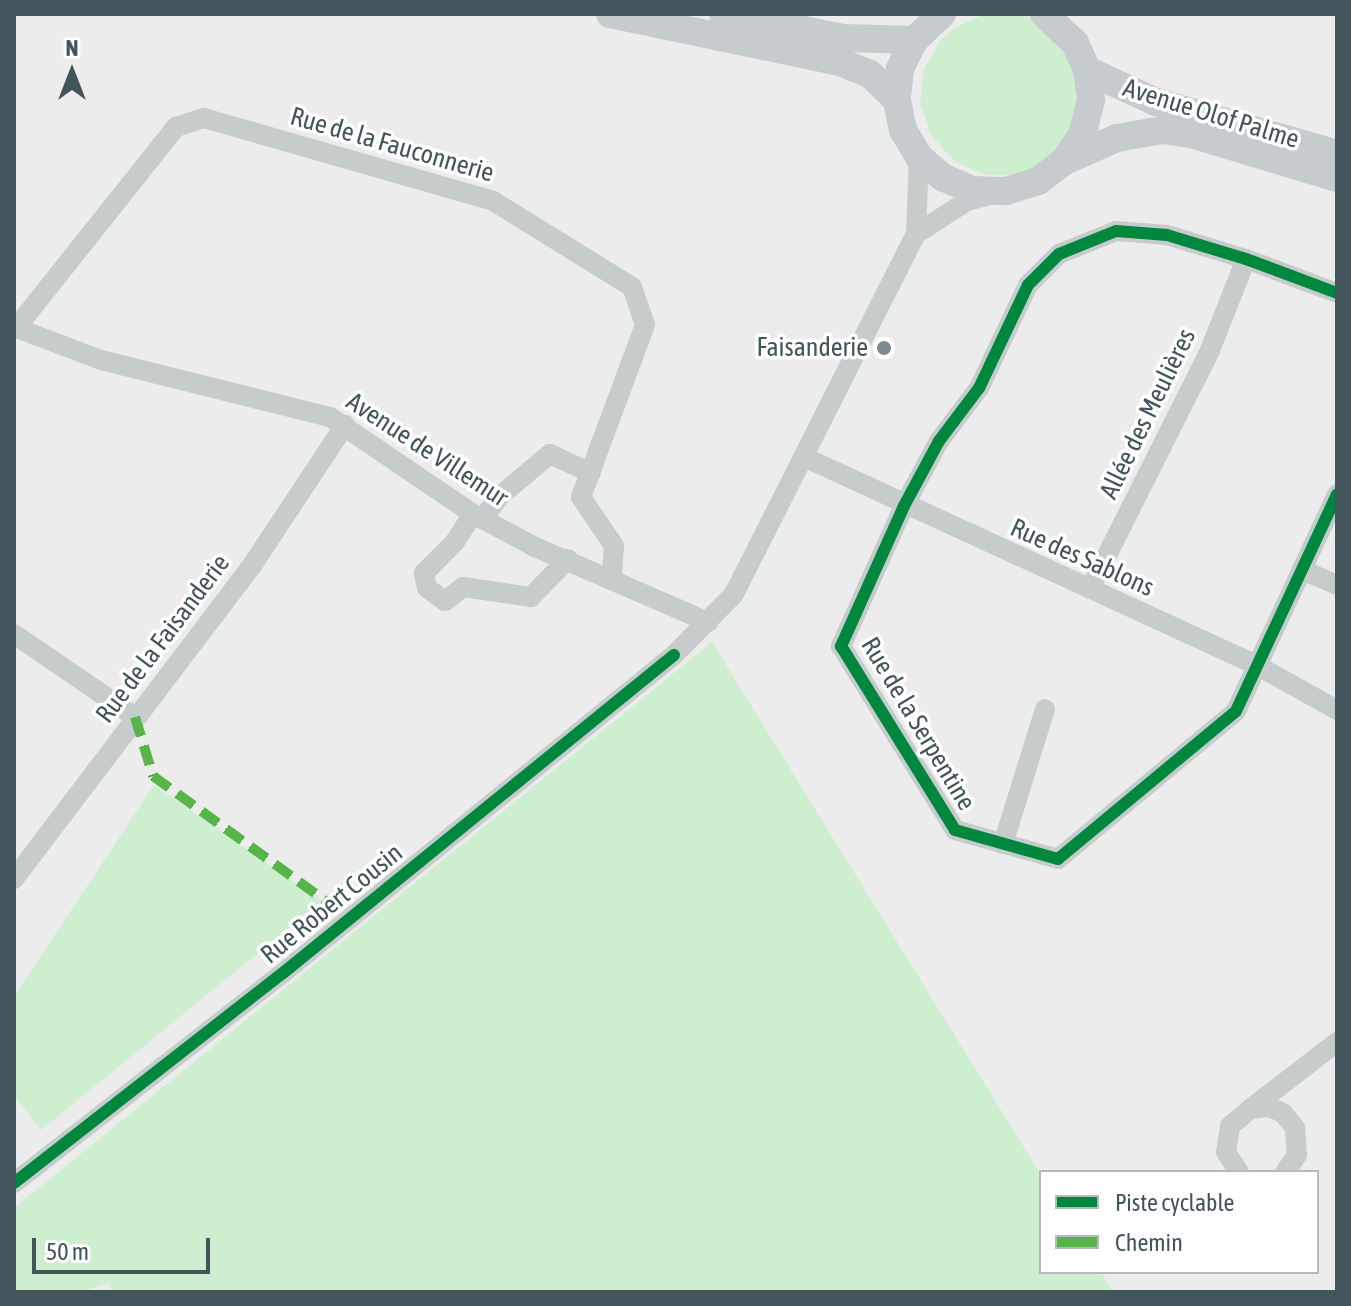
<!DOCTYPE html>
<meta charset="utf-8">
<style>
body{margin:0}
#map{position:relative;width:1351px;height:1306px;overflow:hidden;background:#edecec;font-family:"Asap Condensed",sans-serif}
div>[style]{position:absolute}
.green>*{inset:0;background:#cdefd0}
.minor>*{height:20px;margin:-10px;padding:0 10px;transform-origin:10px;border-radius:10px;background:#c6cbcc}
.secondary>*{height:28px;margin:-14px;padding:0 14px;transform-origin:14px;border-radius:14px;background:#c6cbcd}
.quiet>*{height:10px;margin-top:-5px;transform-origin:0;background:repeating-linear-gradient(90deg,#57b448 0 20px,transparent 0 30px)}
.cycleway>*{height:12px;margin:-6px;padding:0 6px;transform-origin:6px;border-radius:6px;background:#00873e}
.dots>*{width:22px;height:22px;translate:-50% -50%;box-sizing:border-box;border:4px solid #fff;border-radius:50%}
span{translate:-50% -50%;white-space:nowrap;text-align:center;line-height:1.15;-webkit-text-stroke:7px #fff;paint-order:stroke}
.street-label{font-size:26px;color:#42555a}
.poi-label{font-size:26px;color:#42555a}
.right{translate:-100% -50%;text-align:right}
.frame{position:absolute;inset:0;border:16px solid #42555a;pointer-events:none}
.legend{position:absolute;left:1039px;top:1170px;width:280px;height:104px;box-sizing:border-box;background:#fff;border:2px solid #b3bbbd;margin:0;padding:10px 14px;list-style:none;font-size:24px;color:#42555a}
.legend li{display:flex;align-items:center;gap:16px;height:40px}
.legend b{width:40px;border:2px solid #b3bbbd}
.north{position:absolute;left:32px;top:32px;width:80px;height:80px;-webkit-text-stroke:6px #fff;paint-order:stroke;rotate:0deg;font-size:22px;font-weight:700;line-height:32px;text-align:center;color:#42555a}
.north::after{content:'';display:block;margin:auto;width:28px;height:36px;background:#42555a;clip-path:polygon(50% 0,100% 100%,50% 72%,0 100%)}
.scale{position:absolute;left:32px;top:1238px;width:178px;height:36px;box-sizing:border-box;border:4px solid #42555a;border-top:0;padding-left:10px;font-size:24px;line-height:28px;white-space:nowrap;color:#42555a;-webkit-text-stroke:6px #fff;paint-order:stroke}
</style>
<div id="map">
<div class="green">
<div style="clip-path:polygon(985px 14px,1019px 14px,1036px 20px,1063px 40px,1084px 103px,1051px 161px,1019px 175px,985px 175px,954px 161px,931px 135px,920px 103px,924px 69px,941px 40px,954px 28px)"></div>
<div style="clip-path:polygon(712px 642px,1041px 1175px,1041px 1272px,1101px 1272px,1113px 1292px,114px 1292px,108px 1283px,81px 1292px,14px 1292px,14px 1208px)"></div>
<div style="clip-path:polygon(154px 785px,322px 901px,41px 1130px,14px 1095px,14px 996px)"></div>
</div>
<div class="minor">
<div style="left:916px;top:234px;width:61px;rotate:-32.9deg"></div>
<div style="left:967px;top:201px;width:24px;rotate:-15deg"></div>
<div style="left:1337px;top:293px;width:97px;rotate:-159.5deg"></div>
<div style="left:1246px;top:259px;width:83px;rotate:-163.1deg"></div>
<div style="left:1167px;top:235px;width:51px;rotate:-175.5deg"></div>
<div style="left:1116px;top:231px;width:61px;rotate:158deg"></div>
<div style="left:1059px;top:254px;width:44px;rotate:135deg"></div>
<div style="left:1028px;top:285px;width:114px;rotate:115.4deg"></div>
<div style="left:979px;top:388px;width:66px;rotate:127deg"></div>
<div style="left:939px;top:441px;width:74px;rotate:118.3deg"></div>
<div style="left:904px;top:506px;width:154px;rotate:114.2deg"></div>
<div style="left:841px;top:646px;width:216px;rotate:58.2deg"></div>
<div style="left:955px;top:830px;width:107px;rotate:15.7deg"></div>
<div style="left:1058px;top:859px;width:231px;rotate:-39.7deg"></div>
<div style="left:1236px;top:711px;width:239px;rotate:-65deg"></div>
<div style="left:14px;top:327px;width:93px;rotate:20.8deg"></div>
<div style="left:101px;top:360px;width:236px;rotate:14deg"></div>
<div style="left:330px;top:417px;width:173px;rotate:34.1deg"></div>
<div style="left:473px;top:514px;width:70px;rotate:28deg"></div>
<div style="left:535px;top:547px;width:189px;rotate:23.4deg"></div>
<div style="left:16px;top:328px;width:257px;rotate:-51.5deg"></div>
<div style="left:176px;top:127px;width:29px;rotate:-18deg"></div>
<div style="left:204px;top:118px;width:301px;rotate:16deg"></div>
<div style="left:493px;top:201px;width:163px;rotate:31.7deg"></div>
<div style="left:632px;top:287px;width:40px;rotate:71.1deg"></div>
<div style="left:645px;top:325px;width:184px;rotate:110.4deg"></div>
<div style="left:581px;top:497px;width:59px;rotate:56deg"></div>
<div style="left:614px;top:546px;width:32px;rotate:94deg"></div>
<div style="left:804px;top:457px;width:500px;rotate:24.7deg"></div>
<div style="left:1258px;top:666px;width:90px;rotate:29.1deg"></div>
<div style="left:473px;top:514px;width:33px;rotate:123deg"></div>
<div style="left:455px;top:542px;width:44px;rotate:135deg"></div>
<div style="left:424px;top:573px;width:15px;rotate:79deg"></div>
<div style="left:427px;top:588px;width:22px;rotate:36deg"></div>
<div style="left:445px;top:601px;width:23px;rotate:-38deg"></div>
<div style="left:463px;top:587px;width:69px;rotate:8.4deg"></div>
<div style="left:531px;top:597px;width:53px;rotate:-45.8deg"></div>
<div style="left:482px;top:519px;width:31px;rotate:-52deg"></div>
<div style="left:501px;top:495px;width:64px;rotate:-39.9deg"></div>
<div style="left:550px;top:454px;width:45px;rotate:24.9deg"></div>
<div style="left:1302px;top:570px;width:38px;rotate:23deg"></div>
<div style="left:1090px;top:589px;width:267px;rotate:-63.3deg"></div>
<div style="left:1210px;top:350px;width:98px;rotate:-68.4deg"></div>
<div style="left:14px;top:634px;width:147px;rotate:34.4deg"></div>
<div style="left:1003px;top:844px;width:141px;rotate:-72.7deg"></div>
<div style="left:14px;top:879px;width:395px;rotate:-52.8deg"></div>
<div style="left:253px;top:564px;width:167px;rotate:-56.5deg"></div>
<div style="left:1250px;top:1109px;width:110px;rotate:-37.6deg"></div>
<div style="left:1239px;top:1172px;width:24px;rotate:-123deg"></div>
<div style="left:1226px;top:1152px;width:26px;rotate:-81deg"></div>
<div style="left:1230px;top:1126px;width:26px;rotate:-40deg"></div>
<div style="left:1250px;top:1109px;width:19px;rotate:-6deg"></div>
<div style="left:1269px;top:1107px;width:15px;rotate:23deg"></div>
<div style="left:1283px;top:1113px;width:19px;rotate:51deg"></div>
<div style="left:1295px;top:1128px;width:27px;rotate:86deg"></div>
<div style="left:1297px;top:1155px;width:21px;rotate:125deg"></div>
<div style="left:14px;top:1183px;width:341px;rotate:-38deg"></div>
<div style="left:283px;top:973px;width:504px;rotate:-39.12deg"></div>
<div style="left:674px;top:655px;width:86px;rotate:-45.5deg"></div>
<div style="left:734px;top:594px;width:403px;rotate:-63.2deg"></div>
<div style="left:916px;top:234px;width:77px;rotate:-87.8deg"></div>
</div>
<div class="secondary">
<div style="left:610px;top:14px;width:235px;rotate:11.8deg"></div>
<div style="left:840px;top:62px;width:32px;rotate:22deg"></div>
<div style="left:870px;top:74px;width:37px;rotate:44deg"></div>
<div style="left:723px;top:14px;width:123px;rotate:11.2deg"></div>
<div style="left:844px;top:38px;width:70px;rotate:1.6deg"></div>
<div style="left:942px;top:14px;width:38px;rotate:137deg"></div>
<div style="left:914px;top:40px;width:32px;rotate:116deg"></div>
<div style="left:900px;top:69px;width:31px;rotate:96deg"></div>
<div style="left:897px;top:100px;width:31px;rotate:79deg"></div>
<div style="left:903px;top:130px;width:31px;rotate:59deg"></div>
<div style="left:919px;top:157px;width:30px;rotate:41deg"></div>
<div style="left:942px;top:177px;width:34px;rotate:23deg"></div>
<div style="left:973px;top:190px;width:33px;rotate:2deg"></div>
<div style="left:1006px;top:191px;width:34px;rotate:-17deg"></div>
<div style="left:1038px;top:181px;width:34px;rotate:-37deg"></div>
<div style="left:1065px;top:161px;width:57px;rotate:-23.9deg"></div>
<div style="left:1117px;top:138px;width:46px;rotate:-10.1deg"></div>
<div style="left:1162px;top:130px;width:29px;rotate:8deg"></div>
<div style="left:1191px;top:134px;width:152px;rotate:16.8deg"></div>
<div style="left:1044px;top:14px;width:42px;rotate:43.1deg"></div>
<div style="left:1075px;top:43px;width:30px;rotate:66deg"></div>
<div style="left:1087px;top:70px;width:30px;rotate:82deg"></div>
<div style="left:1091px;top:100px;width:34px;rotate:104deg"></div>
<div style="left:1083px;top:133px;width:33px;rotate:123deg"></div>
<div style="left:1087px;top:70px;width:76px;rotate:24.9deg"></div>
<div style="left:1156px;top:102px;width:188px;rotate:16deg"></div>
</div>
<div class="quiet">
<div style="left:135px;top:717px;width:62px;rotate:73deg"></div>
<div style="left:153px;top:776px;width:220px;rotate:35.9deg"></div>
</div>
<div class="cycleway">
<div style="left:1337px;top:293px;width:97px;rotate:-159.5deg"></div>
<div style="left:1246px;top:259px;width:83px;rotate:-163.1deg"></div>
<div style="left:1167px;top:235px;width:51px;rotate:-175.5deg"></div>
<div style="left:1116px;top:231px;width:61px;rotate:158deg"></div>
<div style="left:1059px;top:254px;width:44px;rotate:135deg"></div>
<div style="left:1028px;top:285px;width:114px;rotate:115.4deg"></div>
<div style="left:979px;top:388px;width:66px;rotate:127deg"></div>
<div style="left:939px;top:441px;width:74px;rotate:118.3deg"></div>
<div style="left:904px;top:506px;width:154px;rotate:114.2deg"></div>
<div style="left:841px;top:646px;width:216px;rotate:58.2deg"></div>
<div style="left:955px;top:830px;width:107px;rotate:15.7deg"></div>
<div style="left:1058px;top:859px;width:231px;rotate:-39.7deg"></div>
<div style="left:1236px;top:711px;width:239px;rotate:-65deg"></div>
<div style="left:14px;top:1183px;width:341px;rotate:-38deg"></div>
<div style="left:283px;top:973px;width:504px;rotate:-39.12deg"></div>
</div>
<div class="dots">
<div style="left:884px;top:348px;background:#7e8a8d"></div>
</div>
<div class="street-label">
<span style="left:1211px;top:114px;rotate:17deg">Avenue Olof Palme</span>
<span style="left:392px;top:145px;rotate:16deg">Rue de la Fauconnerie</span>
<span style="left:1148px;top:414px;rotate:-64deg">Allée des Meulières</span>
<span style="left:427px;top:450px;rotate:33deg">Avenue de Villemur</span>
<span style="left:1082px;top:558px;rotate:24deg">Rue des Sablons</span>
<span style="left:163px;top:639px;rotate:-53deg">Rue de la Faisanderie</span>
<span style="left:918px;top:724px;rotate:59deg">Rue de la Serpentine</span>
<span style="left:332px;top:904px;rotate:-39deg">Rue Robert Cousin</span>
</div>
<div class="poi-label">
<span class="right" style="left:868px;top:348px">Faisanderie</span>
</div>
<div class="frame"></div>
<ul class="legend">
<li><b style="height:10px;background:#00873e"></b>Piste cyclable</li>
<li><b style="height:10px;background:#57b448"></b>Chemin</li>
</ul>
<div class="north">N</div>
<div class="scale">50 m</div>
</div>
